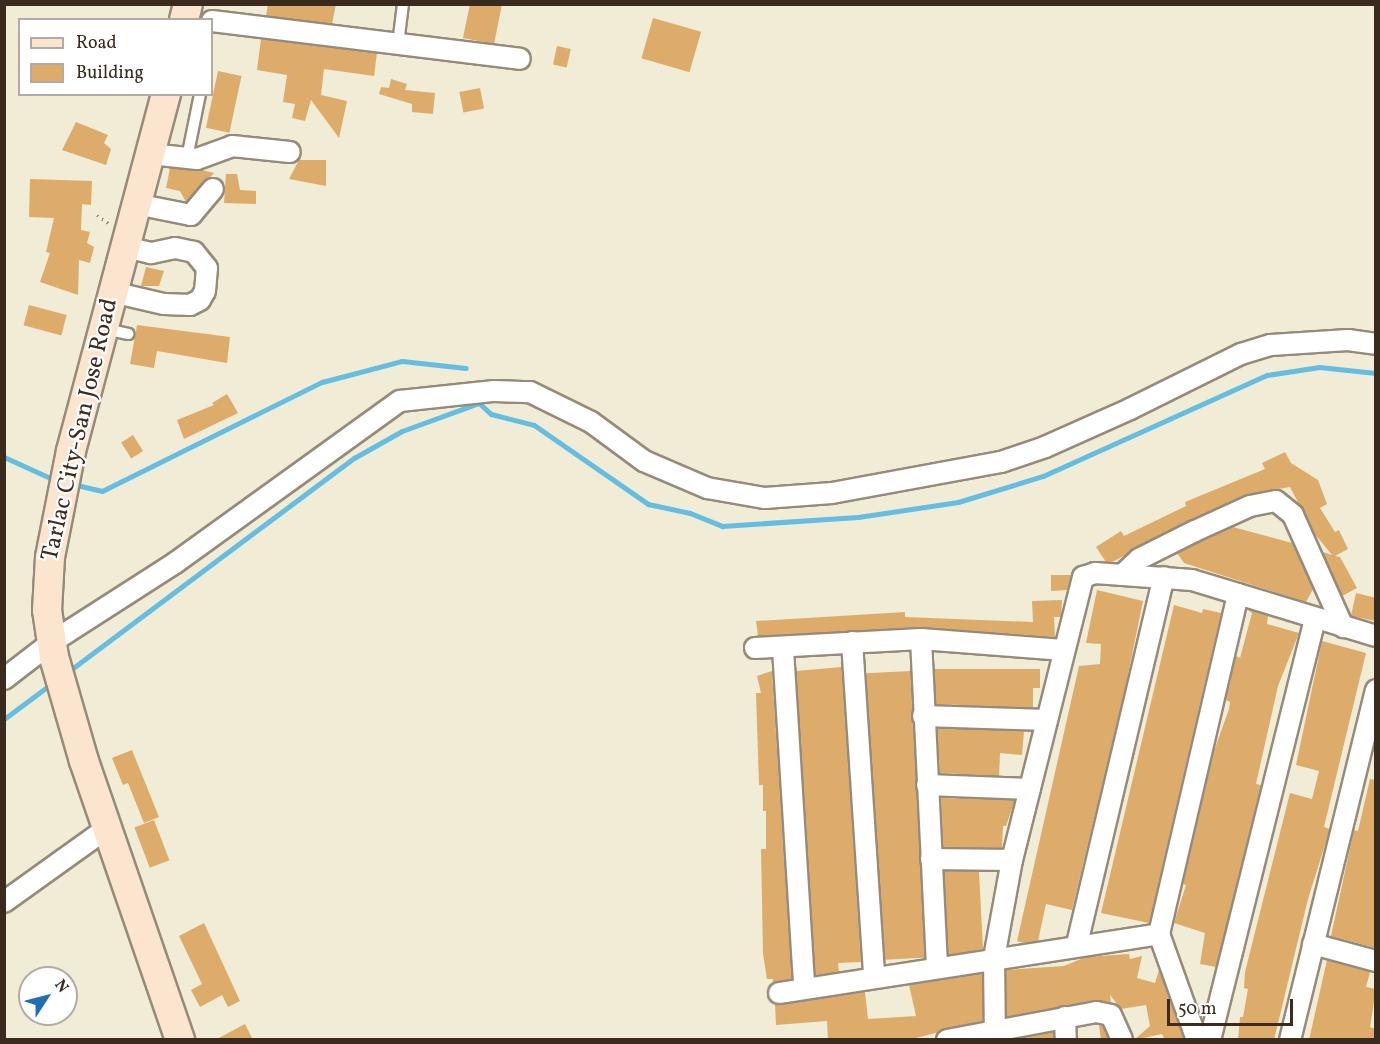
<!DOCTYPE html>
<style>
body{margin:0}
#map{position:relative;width:1380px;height:1044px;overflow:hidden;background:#f1ecd5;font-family:Vollkorn,serif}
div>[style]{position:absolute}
.stream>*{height:5px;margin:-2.5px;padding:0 2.5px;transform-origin:2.5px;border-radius:2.5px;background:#65bde2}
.building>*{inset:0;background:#ddac6a;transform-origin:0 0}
.path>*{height:3px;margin-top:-1.5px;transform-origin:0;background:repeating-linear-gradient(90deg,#968b7a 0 1.5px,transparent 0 6px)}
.roads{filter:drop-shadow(2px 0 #968b7a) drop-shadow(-2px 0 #968b7a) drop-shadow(0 2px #968b7a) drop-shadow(0 -2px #968b7a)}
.service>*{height:10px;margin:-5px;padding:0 5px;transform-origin:5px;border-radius:5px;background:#fff}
.minor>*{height:20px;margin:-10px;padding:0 10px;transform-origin:10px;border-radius:10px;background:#fff}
.secondary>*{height:28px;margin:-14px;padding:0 14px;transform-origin:14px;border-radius:14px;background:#fce5cf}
span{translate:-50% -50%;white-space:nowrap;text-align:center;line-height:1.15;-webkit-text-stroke:4.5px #fff;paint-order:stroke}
.street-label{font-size:24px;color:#3b2a1e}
.frame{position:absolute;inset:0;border:6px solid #3b2a1e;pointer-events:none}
.legend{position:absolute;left:18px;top:18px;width:195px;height:78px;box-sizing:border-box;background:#fff;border:2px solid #b1aaa5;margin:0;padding:8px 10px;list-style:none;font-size:18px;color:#3b2a1e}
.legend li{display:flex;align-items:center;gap:12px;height:30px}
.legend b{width:30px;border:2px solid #b1aaa5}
.north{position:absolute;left:18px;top:966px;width:60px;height:60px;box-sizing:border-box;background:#fff;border:2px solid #b1aaa5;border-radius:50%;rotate:54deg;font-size:16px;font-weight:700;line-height:24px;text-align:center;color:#3b2a1e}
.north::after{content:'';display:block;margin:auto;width:21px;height:27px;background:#1f6fb2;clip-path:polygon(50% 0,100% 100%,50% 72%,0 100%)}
.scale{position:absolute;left:1167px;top:999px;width:126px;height:27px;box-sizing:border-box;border:3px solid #3b2a1e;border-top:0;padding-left:8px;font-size:18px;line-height:21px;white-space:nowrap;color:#3b2a1e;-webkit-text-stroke:4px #fff;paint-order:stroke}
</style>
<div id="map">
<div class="stream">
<div style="left:4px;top:457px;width:58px;rotate:24.4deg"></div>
<div style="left:72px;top:484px;width:31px;rotate:13deg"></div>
<div style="left:102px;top:491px;width:246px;rotate:-26.4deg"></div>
<div style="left:322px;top:382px;width:83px;rotate:-14.7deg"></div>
<div style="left:402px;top:361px;width:64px;rotate:6.2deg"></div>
<div style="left:69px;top:671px;width:356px;rotate:-36.8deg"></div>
<div style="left:354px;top:458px;width:55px;rotate:-29.4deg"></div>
<div style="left:402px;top:431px;width:82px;rotate:-20deg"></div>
<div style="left:479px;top:403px;width:16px;rotate:43deg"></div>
<div style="left:491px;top:414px;width:44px;rotate:14.3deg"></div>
<div style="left:534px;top:425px;width:139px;rotate:34.7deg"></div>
<div style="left:648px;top:504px;width:43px;rotate:12.1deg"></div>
<div style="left:690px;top:513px;width:35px;rotate:22deg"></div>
<div style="left:722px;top:526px;width:136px;rotate:-3.8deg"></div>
<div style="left:858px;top:517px;width:101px;rotate:-8.5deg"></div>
<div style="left:958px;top:502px;width:89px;rotate:-17deg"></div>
<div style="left:1043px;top:476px;width:246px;rotate:-24.3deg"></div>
<div style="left:1267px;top:375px;width:53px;rotate:-8.7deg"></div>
<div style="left:1319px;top:367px;width:57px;rotate:6deg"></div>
<div style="left:4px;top:719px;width:59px;rotate:-36.7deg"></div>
</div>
<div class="building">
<div style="clip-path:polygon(268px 4px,336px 4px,332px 24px,266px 16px)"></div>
<div style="clip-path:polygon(470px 4px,502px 4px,494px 44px,463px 38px)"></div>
<div style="left:653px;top:18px;width:50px;height:42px;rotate:16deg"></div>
<div style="clip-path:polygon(261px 39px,377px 53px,374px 76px,324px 69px,321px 95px,347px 101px,339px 138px,311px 100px,305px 121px,292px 118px,295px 104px,283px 102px,287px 75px,257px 70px)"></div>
<div style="left:557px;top:46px;width:14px;height:19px;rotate:12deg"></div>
<div style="left:218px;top:71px;width:24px;height:58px;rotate:12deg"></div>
<div style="clip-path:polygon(391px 79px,407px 84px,405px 90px,435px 93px,433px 114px,412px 112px,412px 104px,379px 94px,381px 87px,389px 88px)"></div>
<div style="left:480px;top:88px;width:21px;height:21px;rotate:79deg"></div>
<div style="clip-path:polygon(76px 122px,108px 135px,104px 143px,111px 149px,106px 165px,62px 150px)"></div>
<div style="clip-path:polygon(299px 160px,326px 160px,326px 186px,289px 179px)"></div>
<div style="clip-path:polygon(170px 168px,202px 170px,214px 173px,186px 202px,180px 191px,166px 188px)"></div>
<div style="clip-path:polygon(226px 174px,237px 174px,240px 190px,256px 191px,256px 204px,224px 203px)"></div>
<div style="clip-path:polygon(30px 179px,92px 181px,91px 205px,82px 204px,81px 230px,90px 232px,87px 243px,94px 247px,90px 263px,79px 260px,78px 295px,40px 282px,50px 253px,46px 252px,54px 218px,29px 217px)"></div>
<div style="clip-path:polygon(146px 267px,164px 271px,159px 286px,141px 286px)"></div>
<div style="left:29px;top:305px;width:39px;height:21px;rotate:15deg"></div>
<div style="clip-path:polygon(137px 325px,230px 337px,227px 363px,157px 351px,154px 368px,130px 364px)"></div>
<div style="clip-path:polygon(227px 394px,238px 413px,184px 439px,177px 420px,214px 405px,212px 403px)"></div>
<div style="left:133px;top:435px;width:19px;height:14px;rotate:58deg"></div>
<div style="clip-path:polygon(1285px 452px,1291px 463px,1318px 480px,1327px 504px,1320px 508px,1335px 532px,1339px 530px,1348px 549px,1335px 556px,1340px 557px,1357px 588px,1342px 596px,1323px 552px,1332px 555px,1314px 533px,1290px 487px,1245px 495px,1112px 562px,1106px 562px,1096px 547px,1121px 531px,1124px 536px,1186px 506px,1185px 502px,1265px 469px,1262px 463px)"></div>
<div style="clip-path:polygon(1233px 527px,1292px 543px,1313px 589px,1306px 602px,1184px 563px,1177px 553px)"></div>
<div style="clip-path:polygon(1051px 575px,1071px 575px,1067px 590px,1051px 591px)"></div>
<div style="clip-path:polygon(1097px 590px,1143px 601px,1125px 689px,1072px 910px,1046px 904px,1038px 941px,1024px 943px,1017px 941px,1079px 666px,1100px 664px,1101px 644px,1086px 643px)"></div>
<div style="clip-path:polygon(1356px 593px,1376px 598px,1376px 621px,1351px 616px)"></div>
<div style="clip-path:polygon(1062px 600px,1061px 617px,1054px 617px,1055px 637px,921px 627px,758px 636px,756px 621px,905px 612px,905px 617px,1033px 622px,1032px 601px)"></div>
<div style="clip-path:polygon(1174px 605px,1202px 613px,1203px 609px,1221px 613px,1149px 923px,1101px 913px)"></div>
<div style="clip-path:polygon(1247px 609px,1268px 616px,1267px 624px,1299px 633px,1278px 686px,1256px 784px,1261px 785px,1216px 967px,1200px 964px,1205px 933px,1174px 923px,1186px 885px,1183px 884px,1214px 751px,1229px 709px,1230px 702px,1226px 700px,1236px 656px,1240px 658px,1252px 613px)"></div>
<div style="clip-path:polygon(1322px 641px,1366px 653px,1324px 827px,1330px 829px,1308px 899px,1274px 1040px,1238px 1040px,1240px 1017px,1243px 1017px,1248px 989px,1244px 988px,1245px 972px,1290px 793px,1312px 799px,1319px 771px,1296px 765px)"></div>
<div style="clip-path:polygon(842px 667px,861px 962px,838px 963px,839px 972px,815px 975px,796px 671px)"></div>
<div style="clip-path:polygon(934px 669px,1040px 669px,1040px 688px,1033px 688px,1033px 708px,936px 704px)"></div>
<div style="clip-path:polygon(772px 671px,792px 979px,773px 983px,773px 979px,767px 979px,763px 954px,761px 849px,766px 849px,766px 811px,763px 811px,763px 785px,759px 785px,756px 693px,761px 693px,757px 676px)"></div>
<div style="left:911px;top:671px;width:287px;height:45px;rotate:87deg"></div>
<div style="clip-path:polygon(937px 728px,1024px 731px,1022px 755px,1000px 753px,999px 776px,940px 773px)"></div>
<div style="clip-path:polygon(132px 750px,159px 817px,144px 823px,128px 783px,123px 785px,112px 758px)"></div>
<div style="clip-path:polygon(1370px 779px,1376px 780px,1376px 948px,1331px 936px,1354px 830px,1358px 831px)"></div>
<div style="clip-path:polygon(941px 798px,1015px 800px,1006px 826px,1003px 826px,1002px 848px,943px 847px)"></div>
<div style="left:154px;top:820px;width:43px;height:21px;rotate:69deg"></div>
<div style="clip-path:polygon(944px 871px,985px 872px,979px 872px,983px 949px,948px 955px)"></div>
<div style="clip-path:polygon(204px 923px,240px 1001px,228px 1007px,222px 995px,200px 1007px,191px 990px,202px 984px,179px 936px)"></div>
<div style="clip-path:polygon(1129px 954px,1130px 959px,1142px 956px,1137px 978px,1155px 983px,1159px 970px,1184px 1038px,1165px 1040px,1162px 1034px,1134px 1040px,1150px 1026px,1146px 1005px,1121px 1009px,1110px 995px,1111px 1003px,1094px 1000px,1007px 1017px,1006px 970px,1064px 966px,1086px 957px)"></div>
<div style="clip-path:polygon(1327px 960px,1370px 972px,1366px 987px,1376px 989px,1370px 1027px,1376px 1029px,1376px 1040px,1309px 1040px)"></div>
<div style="clip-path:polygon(982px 974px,983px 1021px,908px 1040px,828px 1040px,827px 1021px,776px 1025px,775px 1004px,865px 992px,868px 1019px,916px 1016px,909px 985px)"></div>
<div style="clip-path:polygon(245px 1024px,253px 1040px,215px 1040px)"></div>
<div style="clip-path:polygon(1099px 1025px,1103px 1026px,1109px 1040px,1101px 1040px)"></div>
<div style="clip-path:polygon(1054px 1032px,1054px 1040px,1015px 1040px)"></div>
</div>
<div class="path">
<div style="left:97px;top:215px;width:14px;rotate:36deg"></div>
</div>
<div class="roads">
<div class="service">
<div style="left:398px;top:44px;width:40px;rotate:-82.9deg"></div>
<div style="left:187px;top:158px;width:65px;rotate:-78.5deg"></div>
<div style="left:105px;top:329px;width:24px;rotate:12deg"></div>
</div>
<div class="minor">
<div style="left:212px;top:21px;width:310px;rotate:7deg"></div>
<div style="left:150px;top:154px;width:47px;rotate:6.1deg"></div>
<div style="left:197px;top:159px;width:37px;rotate:-20deg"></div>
<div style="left:232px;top:146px;width:58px;rotate:5.9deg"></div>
<div style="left:136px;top:204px;width:56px;rotate:11.3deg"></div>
<div style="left:191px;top:215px;width:34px;rotate:-50deg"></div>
<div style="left:112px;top:292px;width:53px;rotate:13deg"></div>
<div style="left:164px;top:304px;width:26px;rotate:2deg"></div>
<div style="left:190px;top:305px;width:11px;rotate:-27deg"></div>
<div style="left:200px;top:300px;width:10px;rotate:-61deg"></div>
<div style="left:205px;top:291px;width:23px;rotate:-85deg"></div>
<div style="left:207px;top:268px;width:21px;rotate:-129deg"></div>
<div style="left:194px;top:252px;width:19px;rotate:-168deg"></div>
<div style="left:175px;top:248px;width:25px;rotate:168deg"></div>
<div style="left:151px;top:253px;width:28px;rotate:-167deg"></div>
<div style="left:1122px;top:575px;width:23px;rotate:-43deg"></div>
<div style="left:1139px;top:559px;width:63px;rotate:-26.6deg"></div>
<div style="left:1195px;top:531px;width:60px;rotate:-24.4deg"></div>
<div style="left:1250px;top:506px;width:26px;rotate:-11deg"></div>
<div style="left:1276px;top:501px;width:22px;rotate:39deg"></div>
<div style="left:1293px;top:515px;width:123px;rotate:65.9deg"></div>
<div style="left:921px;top:639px;width:329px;rotate:87.2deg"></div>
<div style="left:852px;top:642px;width:336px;rotate:86.2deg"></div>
<div style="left:755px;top:648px;width:166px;rotate:-3.1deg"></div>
<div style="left:921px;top:639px;width:143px;rotate:4.4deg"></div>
<div style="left:783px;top:649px;width:338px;rotate:86.4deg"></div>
<div style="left:4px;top:679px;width:61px;rotate:-37.6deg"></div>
<div style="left:52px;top:642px;width:146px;rotate:-32.7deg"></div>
<div style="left:175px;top:563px;width:277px;rotate:-35.8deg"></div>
<div style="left:400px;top:401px;width:95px;rotate:-6.1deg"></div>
<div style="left:494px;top:391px;width:36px;rotate:2deg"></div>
<div style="left:530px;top:392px;width:68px;rotate:26.2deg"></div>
<div style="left:591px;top:422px;width:66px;rotate:36.3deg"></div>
<div style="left:644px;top:461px;width:69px;rotate:23.2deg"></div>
<div style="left:707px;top:488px;width:59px;rotate:9.8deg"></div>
<div style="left:765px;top:498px;width:67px;rotate:-4.3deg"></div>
<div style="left:832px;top:493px;width:172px;rotate:-10.4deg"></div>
<div style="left:1001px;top:462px;width:46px;rotate:-18.8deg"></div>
<div style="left:1045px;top:447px;width:93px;rotate:-24.1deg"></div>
<div style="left:1130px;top:409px;width:124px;rotate:-26.4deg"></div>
<div style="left:1241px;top:354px;width:31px;rotate:-17deg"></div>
<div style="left:1271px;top:345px;width:77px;rotate:-3.7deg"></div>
<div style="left:1348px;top:340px;width:28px;rotate:8deg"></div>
<div style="left:923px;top:716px;width:124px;rotate:1.8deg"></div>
<div style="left:927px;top:785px;width:103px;rotate:2.2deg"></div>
<div style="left:931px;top:859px;width:81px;rotate:0.7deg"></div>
<div style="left:4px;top:902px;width:125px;rotate:-35.6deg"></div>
<div style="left:1077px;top:944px;width:377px;rotate:-76.7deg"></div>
<div style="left:1313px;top:944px;width:65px;rotate:15.1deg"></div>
<div style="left:779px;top:993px;width:385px;rotate:-8.8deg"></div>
<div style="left:1065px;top:1017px;width:23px;rotate:88deg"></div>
<div style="left:947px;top:1040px;width:152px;rotate:-10.6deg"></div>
<div style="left:1096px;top:1012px;width:15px;rotate:11deg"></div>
<div style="left:1111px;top:1015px;width:27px;rotate:66deg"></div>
<div style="left:995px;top:1040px;width:82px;rotate:-90.7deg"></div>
<div style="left:994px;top:958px;width:100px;rotate:-79.6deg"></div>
<div style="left:1012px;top:860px;width:292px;rotate:-75.9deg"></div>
<div style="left:1083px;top:577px;width:13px;rotate:-18deg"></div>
<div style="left:1095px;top:573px;width:97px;rotate:4.1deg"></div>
<div style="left:1192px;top:580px;width:192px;rotate:16.9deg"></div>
<div style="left:1197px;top:1040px;width:113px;rotate:-109.7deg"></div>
<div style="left:1159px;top:934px;width:349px;rotate:-76.9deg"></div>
<div style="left:1210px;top:1040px;width:434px;rotate:-76deg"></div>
<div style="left:1290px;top:1040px;width:360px;rotate:-76.2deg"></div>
</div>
<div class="secondary">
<div style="left:184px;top:20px;width:16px;rotate:-76deg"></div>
<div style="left:166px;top:94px;width:369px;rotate:104.9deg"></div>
<div style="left:71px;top:451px;width:108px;rotate:101.2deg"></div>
<div style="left:50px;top:557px;width:53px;rotate:93.2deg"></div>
<div style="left:47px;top:610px;width:48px;rotate:81.5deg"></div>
<div style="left:54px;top:657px;width:108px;rotate:73.9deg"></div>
<div style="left:84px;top:761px;width:295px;rotate:71deg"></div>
</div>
</div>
<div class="street-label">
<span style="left:81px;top:430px;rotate:-77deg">Tarlac City-San Jose Road</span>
</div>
<div class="frame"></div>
<ul class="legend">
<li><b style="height:8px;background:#fce5cf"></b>Road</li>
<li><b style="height:16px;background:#ddac6a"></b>Building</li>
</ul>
<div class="north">N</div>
<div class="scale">50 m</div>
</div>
